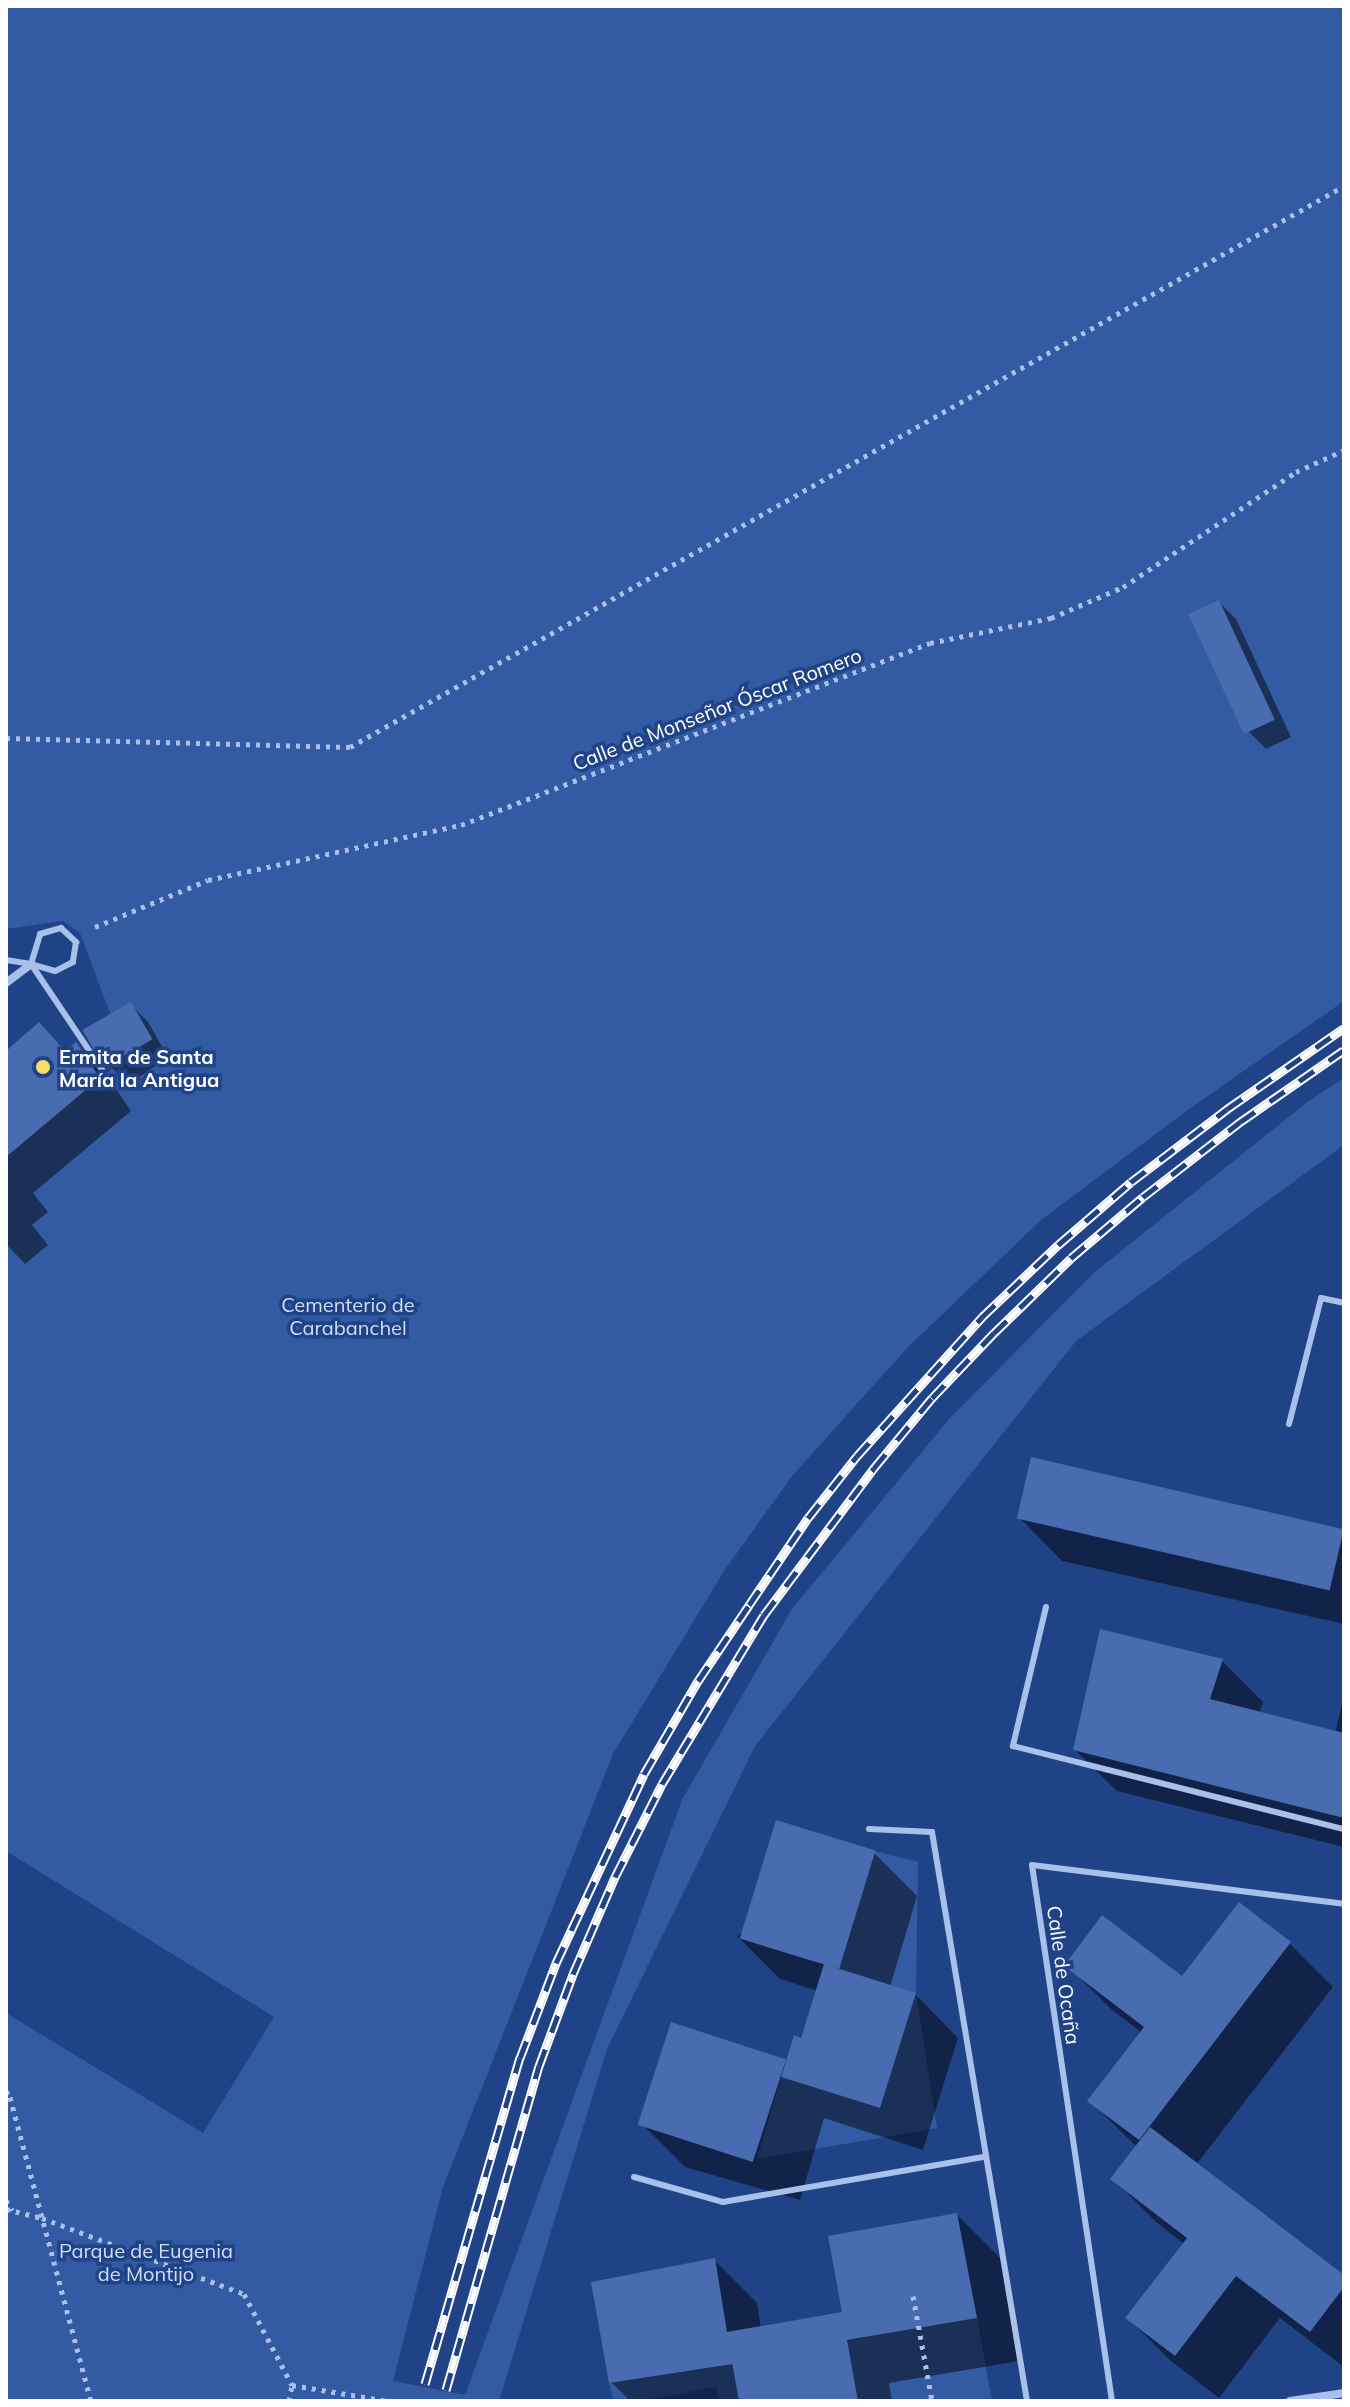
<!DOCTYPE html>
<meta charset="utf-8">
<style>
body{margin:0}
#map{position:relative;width:1350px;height:2407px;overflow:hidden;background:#204387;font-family:Mulish,sans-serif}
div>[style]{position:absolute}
.green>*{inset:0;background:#335ba4}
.shadow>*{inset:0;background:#0007}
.building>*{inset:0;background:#486caf;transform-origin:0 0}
.path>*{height:5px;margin-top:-2.5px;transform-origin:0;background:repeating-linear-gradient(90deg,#a9c0ea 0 4px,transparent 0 10px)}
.service>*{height:6px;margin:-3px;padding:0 3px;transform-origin:3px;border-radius:3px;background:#a9c0ea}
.minor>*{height:8px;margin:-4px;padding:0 4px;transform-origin:4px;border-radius:4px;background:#a9c0ea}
.rail>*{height:9px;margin-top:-4.5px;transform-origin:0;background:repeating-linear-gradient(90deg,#204387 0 18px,#fff 0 36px);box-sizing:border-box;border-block:2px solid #fff}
.dots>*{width:22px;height:22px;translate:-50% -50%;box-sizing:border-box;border:4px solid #204387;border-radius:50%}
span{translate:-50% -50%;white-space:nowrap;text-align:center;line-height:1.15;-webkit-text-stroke:7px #204387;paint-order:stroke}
.street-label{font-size:20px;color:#fff}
.poi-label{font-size:20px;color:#fff;font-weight:700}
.left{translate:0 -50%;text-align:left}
.park-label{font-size:20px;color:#ceddf8}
.frame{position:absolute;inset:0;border:8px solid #fff;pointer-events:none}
</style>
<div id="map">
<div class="green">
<div style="clip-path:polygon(6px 6px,1344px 6px,1344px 1001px,1189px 1109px,1041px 1220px,907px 1348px,792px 1476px,724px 1571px,613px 1754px,443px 2187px,393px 2381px,465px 2395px,682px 1800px,792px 1609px,950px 1418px,1096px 1271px,1306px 1103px,1344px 1078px,1344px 1145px,1076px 1341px,755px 1746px,607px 2049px,499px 2401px,6px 2401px,6px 2013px,203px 2133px,274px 2017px,6px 1851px,6px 1135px,94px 1083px,114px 1067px,111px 1016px,80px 933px,63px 921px,6px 929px)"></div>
<div style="clip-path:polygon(875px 1851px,918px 1862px,916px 1993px,937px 2128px,757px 2159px,781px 2077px,880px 2108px,890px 2075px,860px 2066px,839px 1969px,854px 1924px,825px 1915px,862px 1890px)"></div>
<div style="clip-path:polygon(929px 2293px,935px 2326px,977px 2318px,992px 2401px,858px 2401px,847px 2341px,888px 2333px)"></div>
<div style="clip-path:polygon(683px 2338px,689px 2372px,733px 2364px,739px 2401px,720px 2401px,716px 2387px,641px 2401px,614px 2401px,609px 2383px,648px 2376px)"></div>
</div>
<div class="shadow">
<div style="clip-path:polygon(1219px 602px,1236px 619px,1291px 737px,1266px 749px,1249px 732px)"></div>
<div style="clip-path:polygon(131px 1005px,148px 1022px,168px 1057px,129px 1084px,112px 1068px)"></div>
<div style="clip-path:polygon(39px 1025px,66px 1052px,76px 1045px,108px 1077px,131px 1111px,33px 1193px,48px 1212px,32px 1225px,48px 1245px,25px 1264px,6px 1244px,6px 1054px)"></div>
<div style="clip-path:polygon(1019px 1517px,1344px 1529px,1344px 1624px,1062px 1561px)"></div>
<div style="clip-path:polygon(1222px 1661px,1263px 1702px,1259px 1714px,1335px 1733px,1344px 1696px,1344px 1847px,1117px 1791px,1075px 1750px)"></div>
<div style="clip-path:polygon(874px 1853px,917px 1896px,890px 1987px,915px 1994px,958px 2038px,923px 2150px,824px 2118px,800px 2200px,685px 2167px,642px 2124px,785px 2062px,787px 2064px,803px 2040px,818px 1991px,780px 1979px,737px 1936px)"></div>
<div style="clip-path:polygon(1239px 1905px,1290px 1944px,1333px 1987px,1196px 2165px,1344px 2278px,1344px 2367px,1280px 2318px,1219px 2398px,1171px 2361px,1128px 2318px,1184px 2244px,1155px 2221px,1112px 2178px,1137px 2147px,1090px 2101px,1142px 2033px,1110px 2008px,1067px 1965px,1183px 1979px)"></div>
<div style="clip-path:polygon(957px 2215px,1000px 2258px,1019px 2361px,889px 2383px,892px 2401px,630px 2401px,611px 2382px,714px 2260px,757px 2303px,761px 2329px,844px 2314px)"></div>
</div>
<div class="building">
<div style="left:1219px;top:600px;width:132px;height:34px;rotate:65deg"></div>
<div style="left:131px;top:1002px;width:43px;height:56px;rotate:60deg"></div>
<div style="clip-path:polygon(39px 1022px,65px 1051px,76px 1042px,100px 1078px,6px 1157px,6px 1051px)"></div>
<div style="left:1031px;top:1457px;width:321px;height:63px;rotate:13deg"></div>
<div style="clip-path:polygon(1100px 1629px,1223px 1659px,1210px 1699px,1344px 1733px,1344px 1818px,1073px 1750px)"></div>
<div style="left:776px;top:1820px;width:104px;height:124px;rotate:17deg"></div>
<div style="clip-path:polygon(1239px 1902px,1291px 1942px,1139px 2140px,1087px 2101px,1144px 2027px,1064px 1966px,1102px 1915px,1182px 1976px)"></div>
<div style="clip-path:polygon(824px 1964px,916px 1993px,880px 2108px,781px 2077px,794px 2035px,801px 2038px)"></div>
<div style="left:671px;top:2022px;width:121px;height:108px;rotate:18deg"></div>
<div style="clip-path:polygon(1150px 2127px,1344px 2275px,1344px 2287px,1310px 2332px,1236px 2276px,1175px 2356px,1125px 2318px,1187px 2238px,1110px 2179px)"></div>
<div style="clip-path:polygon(957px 2213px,977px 2318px,847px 2340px,858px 2401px,739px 2401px,730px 2351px,733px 2364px,609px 2383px,591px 2282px,715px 2258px,727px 2332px,842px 2312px,828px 2236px)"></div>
</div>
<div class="path">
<div style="left:6px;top:738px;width:344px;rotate:1.5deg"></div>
<div style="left:350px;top:747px;width:1141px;rotate:-29.44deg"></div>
<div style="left:95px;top:927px;width:122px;rotate:-22.6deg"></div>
<div style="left:208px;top:880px;width:259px;rotate:-12.3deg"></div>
<div style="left:461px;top:825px;width:503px;rotate:-21.21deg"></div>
<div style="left:930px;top:643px;width:124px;rotate:-11.7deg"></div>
<div style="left:1051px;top:618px;width:78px;rotate:-23.3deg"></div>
<div style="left:1123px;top:587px;width:208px;rotate:-33.6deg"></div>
<div style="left:1296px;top:472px;width:53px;rotate:-24.6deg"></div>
<div style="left:6px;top:2091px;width:7px;rotate:56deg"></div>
<div style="left:10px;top:2097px;width:315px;rotate:75.1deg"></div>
<div style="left:6px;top:2200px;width:12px;rotate:59deg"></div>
<div style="left:6px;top:2209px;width:37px;rotate:14deg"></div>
<div style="left:42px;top:2218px;width:216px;rotate:20.6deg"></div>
<div style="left:244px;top:2294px;width:103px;rotate:62.2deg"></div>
<div style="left:913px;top:2296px;width:107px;rotate:79.7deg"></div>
<div style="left:289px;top:2401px;width:16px;rotate:-79deg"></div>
<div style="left:292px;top:2385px;width:97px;rotate:9.5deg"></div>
</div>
<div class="service">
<div style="left:61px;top:928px;width:21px;rotate:43deg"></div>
<div style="left:76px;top:942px;width:20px;rotate:99deg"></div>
<div style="left:73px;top:962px;width:20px;rotate:153deg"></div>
<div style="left:55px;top:971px;width:25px;rotate:-164deg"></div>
<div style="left:31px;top:964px;width:31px;rotate:-73deg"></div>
<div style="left:40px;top:934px;width:22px;rotate:-16deg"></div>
<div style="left:6px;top:960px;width:25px;rotate:9deg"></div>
<div style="left:31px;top:964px;width:133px;rotate:56.1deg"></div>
<div style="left:1289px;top:1424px;width:130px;rotate:-75.7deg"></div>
<div style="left:1321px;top:1298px;width:24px;rotate:12deg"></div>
<div style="left:1046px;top:1607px;width:143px;rotate:103.4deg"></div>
<div style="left:1013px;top:1746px;width:341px;rotate:14.1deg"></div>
<div style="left:869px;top:1829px;width:63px;rotate:2.7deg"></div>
<div style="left:932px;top:1832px;width:577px;rotate:80.52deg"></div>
<div style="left:634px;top:2177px;width:92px;rotate:15.7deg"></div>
<div style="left:723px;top:2202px;width:264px;rotate:-9.8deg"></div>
<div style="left:1112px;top:2401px;width:542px;rotate:-98.49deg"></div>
<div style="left:1032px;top:1865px;width:314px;rotate:7.1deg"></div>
</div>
<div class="minor">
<div style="left:6px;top:983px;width:31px;rotate:-37deg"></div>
<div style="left:1290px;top:2401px;width:55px;rotate:-8.4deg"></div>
</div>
<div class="rail">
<div style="left:425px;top:2384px;width:340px;rotate:-73.8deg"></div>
<div style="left:520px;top:2058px;width:102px;rotate:-69.2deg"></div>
<div style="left:556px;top:1963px;width:208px;rotate:-65deg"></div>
<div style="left:644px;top:1774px;width:108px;rotate:-59.9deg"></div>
<div style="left:698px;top:1681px;width:92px;rotate:-56.1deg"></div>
<div style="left:749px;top:1605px;width:105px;rotate:-55.9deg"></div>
<div style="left:808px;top:1518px;width:79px;rotate:-51.7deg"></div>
<div style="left:857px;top:1456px;width:187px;rotate:-48deg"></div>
<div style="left:982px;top:1317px;width:105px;rotate:-43.5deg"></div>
<div style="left:1058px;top:1245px;width:96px;rotate:-40.8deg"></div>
<div style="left:1131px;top:1182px;width:121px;rotate:-37.2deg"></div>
<div style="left:1227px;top:1109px;width:142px;rotate:-34.7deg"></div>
<div style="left:446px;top:2390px;width:337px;rotate:-74deg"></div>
<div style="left:539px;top:2066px;width:98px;rotate:-69.7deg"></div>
<div style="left:573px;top:1974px;width:106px;rotate:-66.6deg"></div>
<div style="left:615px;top:1877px;width:104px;rotate:-63.2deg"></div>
<div style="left:662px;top:1784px;width:197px;rotate:-58.9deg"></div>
<div style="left:764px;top:1615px;width:184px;rotate:-53.2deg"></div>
<div style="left:874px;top:1468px;width:91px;rotate:-50.4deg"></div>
<div style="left:932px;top:1398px;width:90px;rotate:-46.4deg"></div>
<div style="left:994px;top:1333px;width:107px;rotate:-44.2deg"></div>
<div style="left:1071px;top:1258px;width:94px;rotate:-40.3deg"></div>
<div style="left:1143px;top:1197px;width:123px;rotate:-37.7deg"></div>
<div style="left:1240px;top:1122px;width:126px;rotate:-34.7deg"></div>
</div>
<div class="dots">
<div style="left:43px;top:1067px;background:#f8dc69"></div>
</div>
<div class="street-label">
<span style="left:717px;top:709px;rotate:-21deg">Calle de Monseñor Óscar Romero</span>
<span style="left:1064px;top:1975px;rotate:82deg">Calle de Ocaña</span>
</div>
<div class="poi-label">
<span class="left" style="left:59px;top:1068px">Ermita de Santa<br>María la Antigua</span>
</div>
<div class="park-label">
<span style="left:348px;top:1316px">Cementerio de<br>Carabanchel</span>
<span style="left:146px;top:2262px">Parque de Eugenia<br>de Montijo</span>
</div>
<div class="frame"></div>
</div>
